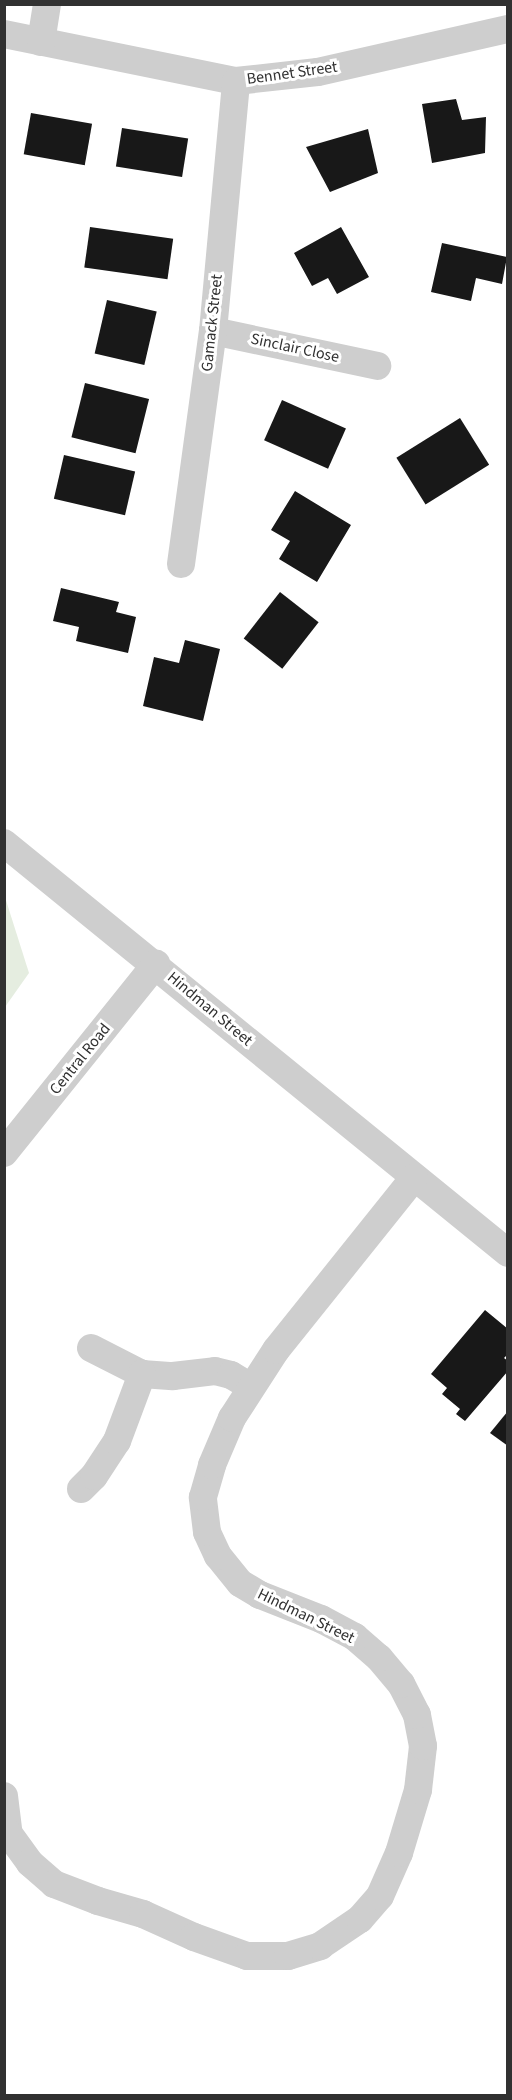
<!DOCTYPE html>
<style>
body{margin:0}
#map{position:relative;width:512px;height:2100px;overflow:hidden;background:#fff;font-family:"Source Sans 3",sans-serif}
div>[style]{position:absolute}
.green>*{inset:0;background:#e5ede0}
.building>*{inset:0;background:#181818;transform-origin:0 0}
.minor>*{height:28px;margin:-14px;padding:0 14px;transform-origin:14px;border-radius:14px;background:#cecece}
span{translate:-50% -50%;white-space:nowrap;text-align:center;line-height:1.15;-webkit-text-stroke:6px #fff;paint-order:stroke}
.street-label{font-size:16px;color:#313131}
.frame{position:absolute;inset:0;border:6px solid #313131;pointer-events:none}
</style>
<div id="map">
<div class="green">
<div style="clip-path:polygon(4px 894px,29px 973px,5px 1007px,4px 1007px)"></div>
</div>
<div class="building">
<div style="clip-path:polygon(456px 99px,462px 120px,486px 117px,485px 153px,432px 163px,422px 104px)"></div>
<div style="left:31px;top:113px;width:62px;height:42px;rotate:10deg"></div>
<div style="left:122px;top:128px;width:67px;height:39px;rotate:9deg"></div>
<div style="clip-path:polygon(368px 129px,378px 173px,330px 192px,306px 147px)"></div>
<div style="left:90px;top:227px;width:84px;height:41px;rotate:8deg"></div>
<div style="clip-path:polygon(341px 227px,369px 277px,337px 294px,328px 278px,312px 286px,294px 253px)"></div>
<div style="clip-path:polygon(442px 243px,507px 257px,502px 284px,476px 278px,471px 301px,431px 292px)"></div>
<div style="left:107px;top:300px;width:51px;height:55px;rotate:13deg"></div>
<div style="left:85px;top:383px;width:66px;height:56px;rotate:14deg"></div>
<div style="left:282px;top:400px;width:70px;height:44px;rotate:24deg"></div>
<div style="left:460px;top:418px;width:55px;height:75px;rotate:58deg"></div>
<div style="left:64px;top:455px;width:73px;height:45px;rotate:13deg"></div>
<div style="clip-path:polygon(295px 491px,351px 525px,317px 582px,279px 559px,290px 541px,271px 530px)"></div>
<div style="clip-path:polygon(61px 588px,119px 602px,116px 612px,136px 617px,128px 653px,76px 641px,79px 627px,53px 621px)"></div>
<div style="left:280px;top:592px;width:49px;height:59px;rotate:38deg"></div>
<div style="clip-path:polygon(185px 640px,220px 649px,203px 721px,143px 706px,154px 657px,179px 663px)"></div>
<div style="clip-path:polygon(485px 1310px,508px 1329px,508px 1354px,504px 1358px,508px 1361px,508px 1371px,465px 1421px,456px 1414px,460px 1409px,442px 1394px,447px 1388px,431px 1374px)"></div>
<div style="clip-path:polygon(508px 1411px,508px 1446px,490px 1433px)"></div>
</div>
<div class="minor">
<div style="left:4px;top:34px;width:237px;rotate:11.5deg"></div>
<div style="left:236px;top:81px;width:82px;rotate:-6.3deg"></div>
<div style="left:318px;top:72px;width:195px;rotate:-12.8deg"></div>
<div style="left:41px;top:42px;width:38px;rotate:-81deg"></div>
<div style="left:213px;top:331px;width:168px;rotate:12deg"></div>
<div style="left:181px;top:564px;width:235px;rotate:-82.2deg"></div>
<div style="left:213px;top:331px;width:251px;rotate:-84.7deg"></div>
<div style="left:4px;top:843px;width:650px;rotate:39.13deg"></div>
<div style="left:4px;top:1153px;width:243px;rotate:-51.2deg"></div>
<div style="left:91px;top:1348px;width:57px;rotate:27deg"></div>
<div style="left:142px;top:1374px;width:31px;rotate:4deg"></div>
<div style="left:173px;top:1376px;width:42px;rotate:-6.8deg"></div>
<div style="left:215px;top:1371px;width:16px;rotate:14deg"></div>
<div style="left:231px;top:1375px;width:23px;rotate:31deg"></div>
<div style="left:81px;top:1489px;width:18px;rotate:-45deg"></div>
<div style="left:94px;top:1476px;width:42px;rotate:-56.7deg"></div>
<div style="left:117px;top:1441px;width:72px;rotate:-69.5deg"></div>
<div style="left:4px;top:1796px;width:38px;rotate:83deg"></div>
<div style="left:9px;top:1834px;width:36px;rotate:54deg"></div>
<div style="left:30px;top:1863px;width:32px;rotate:41deg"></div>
<div style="left:54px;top:1884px;width:47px;rotate:21.1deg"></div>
<div style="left:98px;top:1901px;width:47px;rotate:16.1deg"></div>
<div style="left:143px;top:1914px;width:56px;rotate:24.3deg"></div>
<div style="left:194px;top:1937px;width:56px;rotate:19.7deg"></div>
<div style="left:247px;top:1956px;width:41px"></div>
<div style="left:288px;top:1956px;width:34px;rotate:-17deg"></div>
<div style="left:320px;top:1946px;width:48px;rotate:-34deg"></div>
<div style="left:360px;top:1919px;width:30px;rotate:-49deg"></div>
<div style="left:380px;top:1896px;width:47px;rotate:-66.2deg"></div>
<div style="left:399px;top:1853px;width:66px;rotate:-73.2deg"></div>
<div style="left:418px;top:1790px;width:44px;rotate:-83.5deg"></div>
<div style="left:423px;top:1746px;width:32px;rotate:-101deg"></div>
<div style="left:417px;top:1715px;width:35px;rotate:-117deg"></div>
<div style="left:401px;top:1684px;width:34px;rotate:-130deg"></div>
<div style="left:379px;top:1658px;width:32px;rotate:-139deg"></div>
<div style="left:355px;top:1637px;width:38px;rotate:-152deg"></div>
<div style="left:321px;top:1619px;width:66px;rotate:-158.5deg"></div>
<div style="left:260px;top:1595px;width:23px;rotate:-149deg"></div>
<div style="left:240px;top:1583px;width:35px;rotate:-129deg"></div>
<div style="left:218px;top:1556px;width:26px;rotate:-115deg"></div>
<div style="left:207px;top:1532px;width:35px;rotate:-97deg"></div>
<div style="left:203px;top:1497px;width:33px;rotate:-74deg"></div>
<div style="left:212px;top:1465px;width:51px;rotate:-66.9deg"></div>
<div style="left:232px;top:1418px;width:81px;rotate:-57.1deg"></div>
<div style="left:276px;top:1350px;width:221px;rotate:-51.3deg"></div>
</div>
<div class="street-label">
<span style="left:292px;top:73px;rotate:-8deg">Bennet Street</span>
<span style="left:212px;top:323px;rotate:-84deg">Gamack Street</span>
<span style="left:295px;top:348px;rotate:12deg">Sinclair Close</span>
<span style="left:210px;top:1009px;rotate:40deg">Hindman Street</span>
<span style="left:80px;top:1059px;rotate:-51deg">Central Road</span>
<span style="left:306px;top:1616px;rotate:26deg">Hindman Street</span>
</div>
<div class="frame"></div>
</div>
